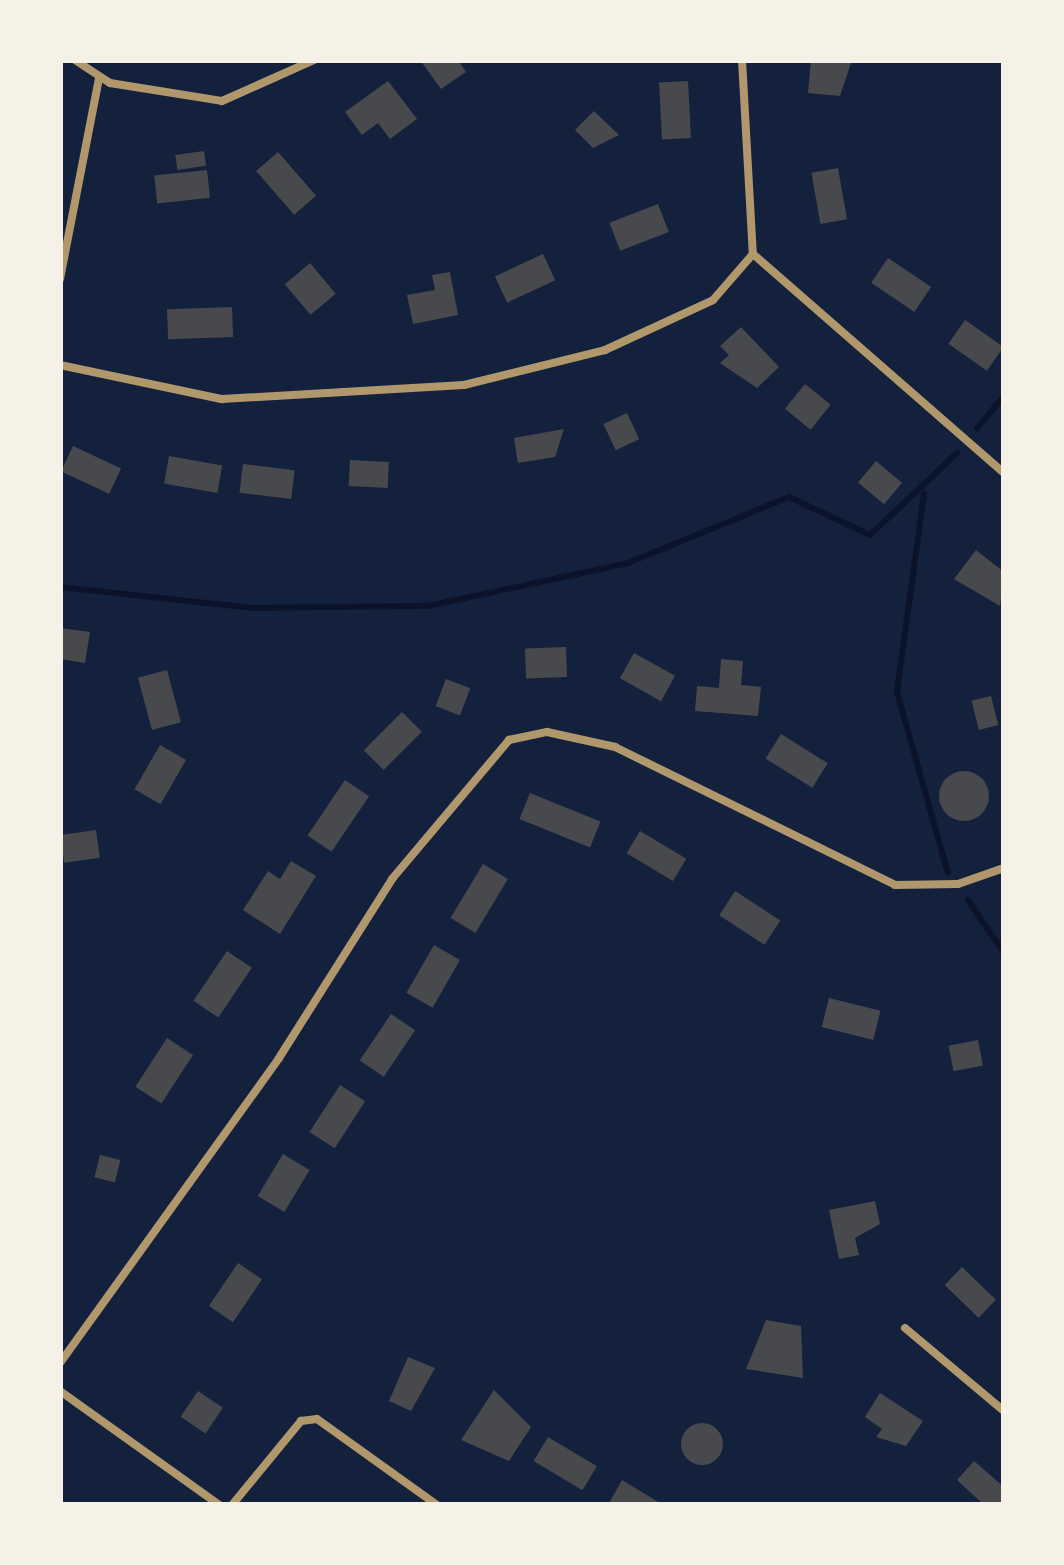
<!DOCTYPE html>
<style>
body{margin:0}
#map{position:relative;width:1064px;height:1565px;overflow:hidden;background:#14213d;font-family:"Archivo Narrow",sans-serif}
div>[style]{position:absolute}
.stream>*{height:6px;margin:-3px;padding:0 3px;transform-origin:3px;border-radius:3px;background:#0b132b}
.building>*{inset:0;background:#48494c;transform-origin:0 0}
.round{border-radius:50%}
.minor>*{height:8px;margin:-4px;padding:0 4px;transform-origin:4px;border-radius:4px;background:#b1986c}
span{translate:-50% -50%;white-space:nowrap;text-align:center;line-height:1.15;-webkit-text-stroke:12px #f6f1e7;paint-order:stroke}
.frame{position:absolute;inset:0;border:63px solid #f6f1e7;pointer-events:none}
</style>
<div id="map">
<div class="stream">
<div style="left:977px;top:428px;width:42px;rotate:-49.8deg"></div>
<div style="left:924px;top:494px;width:200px;rotate:97.8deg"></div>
<div style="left:897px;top:692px;width:188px;rotate:74.3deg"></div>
<div style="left:60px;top:587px;width:194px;rotate:6.2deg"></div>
<div style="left:253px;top:608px;width:175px;rotate:-0.7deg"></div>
<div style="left:428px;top:606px;width:205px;rotate:-12.1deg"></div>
<div style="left:628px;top:563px;width:174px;rotate:-22.3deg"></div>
<div style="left:789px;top:497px;width:89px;rotate:25.1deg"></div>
<div style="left:870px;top:535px;width:120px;rotate:-43.3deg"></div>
<div style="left:968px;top:900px;width:64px;rotate:55.8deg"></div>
</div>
<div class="building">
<div style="clip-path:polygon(420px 60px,458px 60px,466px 72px,441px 89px)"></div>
<div style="clip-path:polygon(811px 60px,852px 60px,840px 96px,808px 93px)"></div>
<div style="clip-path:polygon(388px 81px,417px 119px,390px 139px,378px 123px,362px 135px,345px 112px)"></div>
<div style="left:688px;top:81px;width:57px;height:29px;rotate:87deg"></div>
<div style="clip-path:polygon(594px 111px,619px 135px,593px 148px,575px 130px)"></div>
<div style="left:204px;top:151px;width:15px;height:29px;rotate:82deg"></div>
<div style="left:278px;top:152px;width:58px;height:29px;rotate:49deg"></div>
<div style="left:838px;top:168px;width:52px;height:27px;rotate:80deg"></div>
<div style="left:207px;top:170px;width:28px;height:53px;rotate:84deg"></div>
<div style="left:658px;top:204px;width:30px;height:52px;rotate:69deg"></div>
<div style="left:543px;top:254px;width:29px;height:53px;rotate:65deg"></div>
<div style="left:888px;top:258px;width:52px;height:30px;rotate:34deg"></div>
<div style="left:310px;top:263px;width:40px;height:33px;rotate:50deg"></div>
<div style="clip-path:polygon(450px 272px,458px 315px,413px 324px,407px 295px,435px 290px,432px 275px)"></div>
<div style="left:232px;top:307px;width:30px;height:65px;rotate:88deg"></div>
<div style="left:965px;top:320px;width:47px;height:29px;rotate:35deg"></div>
<div style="clip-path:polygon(741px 327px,779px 367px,757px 388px,720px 363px,729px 355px,720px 346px)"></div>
<div style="left:805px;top:384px;width:33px;height:32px;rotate:39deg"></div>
<div style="left:627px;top:413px;width:29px;height:26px;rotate:65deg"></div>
<div style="clip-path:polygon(564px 429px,555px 457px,518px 463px,514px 438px)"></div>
<div style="left:73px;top:446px;width:53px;height:28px;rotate:25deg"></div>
<div style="left:169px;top:456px;width:54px;height:28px;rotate:10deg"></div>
<div style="left:350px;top:460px;width:39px;height:26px;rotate:3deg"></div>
<div style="left:876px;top:461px;width:34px;height:28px;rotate:40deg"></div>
<div style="left:243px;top:464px;width:52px;height:29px;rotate:7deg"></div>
<div style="clip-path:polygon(976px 550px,1004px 572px,1000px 606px,954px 579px)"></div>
<div style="clip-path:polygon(60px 628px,90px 632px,85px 663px,60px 659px)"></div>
<div style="left:566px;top:647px;width:30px;height:41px;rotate:88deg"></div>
<div style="left:634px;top:653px;width:47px;height:29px;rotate:29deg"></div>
<div style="clip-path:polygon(721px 659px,743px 661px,741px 685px,761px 687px,758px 716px,695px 711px,697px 686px,719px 688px)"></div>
<div style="left:167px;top:670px;width:54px;height:30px;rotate:75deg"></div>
<div style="left:446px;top:679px;width:26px;height:29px;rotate:21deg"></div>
<div style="left:991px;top:696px;width:30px;height:20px;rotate:76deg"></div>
<div style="left:402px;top:712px;width:28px;height:54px;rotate:45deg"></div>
<div style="left:781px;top:734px;width:55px;height:29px;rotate:32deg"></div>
<div style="left:160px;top:745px;width:30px;height:51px;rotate:30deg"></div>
<div class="round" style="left:939px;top:771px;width:50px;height:50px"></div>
<div style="left:345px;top:780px;width:29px;height:67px;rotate:34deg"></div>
<div style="left:530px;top:793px;width:76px;height:28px;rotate:22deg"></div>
<div style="left:96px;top:830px;width:28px;height:36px;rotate:82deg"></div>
<div style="left:640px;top:831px;width:54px;height:26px;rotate:31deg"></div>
<div style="clip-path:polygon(291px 861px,316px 876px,280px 934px,243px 910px,268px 871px,280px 879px)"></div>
<div style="left:483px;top:864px;width:29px;height:63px;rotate:31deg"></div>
<div style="left:735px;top:891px;width:54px;height:29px;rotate:33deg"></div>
<div style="left:434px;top:945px;width:30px;height:55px;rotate:30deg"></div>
<div style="left:227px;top:951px;width:30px;height:60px;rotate:34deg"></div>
<div style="left:829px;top:998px;width:53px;height:30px;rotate:14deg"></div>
<div style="left:391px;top:1014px;width:29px;height:56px;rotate:34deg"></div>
<div style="left:167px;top:1038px;width:31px;height:58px;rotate:33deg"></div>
<div style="left:978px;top:1040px;width:26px;height:30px;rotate:79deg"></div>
<div style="left:340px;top:1085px;width:30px;height:56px;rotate:33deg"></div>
<div style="left:283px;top:1154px;width:31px;height:49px;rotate:31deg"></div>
<div style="left:100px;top:1155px;width:21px;height:23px;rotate:14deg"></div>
<div style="clip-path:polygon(875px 1201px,880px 1224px,855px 1238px,859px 1255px,839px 1259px,829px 1210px)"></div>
<div style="left:238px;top:1263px;width:29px;height:52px;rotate:34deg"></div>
<div style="left:962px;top:1267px;width:47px;height:25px;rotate:44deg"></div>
<div style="clip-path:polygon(766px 1320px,801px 1326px,803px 1378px,746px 1369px)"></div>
<div style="clip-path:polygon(408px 1357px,435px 1368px,411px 1411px,389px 1401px)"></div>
<div style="clip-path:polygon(494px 1390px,531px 1427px,509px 1461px,461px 1440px)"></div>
<div style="left:198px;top:1391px;width:30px;height:31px;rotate:34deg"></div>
<div style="clip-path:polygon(880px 1393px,923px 1421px,906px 1446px,876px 1437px,882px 1429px,865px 1417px)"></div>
<div class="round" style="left:681px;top:1423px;width:42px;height:42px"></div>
<div style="left:548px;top:1437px;width:57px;height:28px;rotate:31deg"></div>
<div style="clip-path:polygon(974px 1461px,1004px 1487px,1004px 1505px,984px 1505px,957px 1480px)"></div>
<div style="clip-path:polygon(622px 1480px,663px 1505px,608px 1505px)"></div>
</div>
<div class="minor">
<div style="left:75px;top:60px;width:42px;rotate:33.3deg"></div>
<div style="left:110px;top:83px;width:113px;rotate:9.1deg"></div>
<div style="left:222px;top:101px;width:101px;rotate:-24deg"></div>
<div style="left:742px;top:60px;width:194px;rotate:86.8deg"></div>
<div style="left:753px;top:254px;width:333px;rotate:41.1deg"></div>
<div style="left:60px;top:279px;width:204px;rotate:-79deg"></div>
<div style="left:60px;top:365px;width:166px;rotate:11.9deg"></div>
<div style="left:222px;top:399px;width:242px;rotate:-3.3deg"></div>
<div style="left:464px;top:385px;width:145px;rotate:-13.9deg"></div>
<div style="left:605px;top:350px;width:119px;rotate:-24.8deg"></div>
<div style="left:713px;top:300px;width:61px;rotate:-49deg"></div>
<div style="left:905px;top:1328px;width:129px;rotate:40deg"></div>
<div style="left:60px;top:1363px;width:375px;rotate:-54.3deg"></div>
<div style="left:279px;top:1058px;width:212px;rotate:-57.7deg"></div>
<div style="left:392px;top:879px;width:182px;rotate:-49.9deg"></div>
<div style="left:509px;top:740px;width:39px;rotate:-12deg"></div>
<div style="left:547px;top:732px;width:70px;rotate:12.4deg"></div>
<div style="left:615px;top:747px;width:312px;rotate:26.2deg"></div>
<div style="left:895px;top:885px;width:63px;rotate:-0.9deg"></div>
<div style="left:958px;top:884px;width:49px;rotate:-19.2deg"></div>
<div style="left:60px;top:1391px;width:196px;rotate:35.6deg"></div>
<div style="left:232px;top:1505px;width:109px;rotate:-50.6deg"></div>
<div style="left:301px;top:1421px;width:16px;rotate:-7deg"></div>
<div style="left:317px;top:1419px;width:148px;rotate:35.6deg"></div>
</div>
<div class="frame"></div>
</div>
